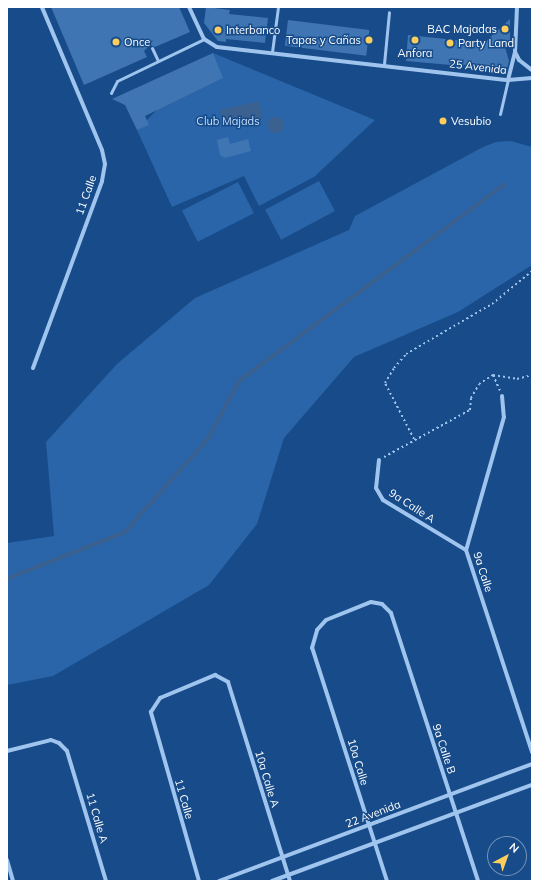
<!DOCTYPE html>
<meta charset="utf-8">
<style>
body{margin:0}
#map{position:relative;width:539px;height:888px;overflow:hidden;background:#174b89;font-family:Mulish,sans-serif}
div>[style]{position:absolute}
.green>*{inset:0;background:#2965a8;transform-origin:0 0}
.water>*{inset:0;background:#3a618f;transform-origin:0 0}
.round{border-radius:50%}
.stream>*{height:3.5px;margin:-1.75px;padding:0 1.75px;transform-origin:1.75px;border-radius:1.75px;background:#3a618f}
.building>*{inset:0;background:#3f75b2;transform-origin:0 0}
.path>*{height:2px;margin-top:-1px;transform-origin:0;background:repeating-linear-gradient(90deg,#9fc4ee 0 2px,transparent 0 5px)}
.lane>*{height:3px;margin:-1.5px;padding:0 1.5px;transform-origin:1.5px;border-radius:1.5px;background:#9fc4ee}
.street>*{height:4px;margin:-2px;padding:0 2px;transform-origin:2px;border-radius:2px;background:#9fc4ee}
.dots>*{width:11px;height:11px;translate:-50% -50%;box-sizing:border-box;border:2px solid #174b89;border-radius:50%}
span{translate:-50% -50%;white-space:nowrap;text-align:center;line-height:1.15;-webkit-text-stroke:3px #174b89;paint-order:stroke}
.poi-label{font-size:11px;color:#fff}
.right{translate:-100% -50%;text-align:right}
.left{translate:0 -50%;text-align:left}
.street-label{font-size:11px;color:#fff}
.park-label{font-size:11px;color:#c5defa}
.frame{position:absolute;inset:0;border:8px solid #fff;pointer-events:none}
.north{position:absolute;left:487px;top:836px;width:40px;height:40px;box-sizing:border-box;background:#174b89;border:1px solid #7493b8;border-radius:50%;rotate:41deg;font-size:11px;font-weight:700;line-height:16px;text-align:center;color:#fff}
.north::after{content:'';display:block;margin:auto;width:14px;height:18px;background:#ffcd5c;clip-path:polygon(50% 0,100% 100%,50% 72%,0 100%)}
</style>
<div id="map">
<div class="green">
<div style="clip-path:polygon(213px 53px,375px 120px,314px 177px,259px 206px,244px 176px,172px 207px,137px 130px)"></div>
<div style="clip-path:polygon(511px 141px,532px 147px,532px 265px,458px 312px,354px 357px,284px 438px,257px 524px,209px 585px,53px 676px,7px 685px,7px 543px,54px 536px,46px 442px,117px 364px,195px 298px,349px 230px,355px 216px,483px 147px,496px 142px)"></div>
<div style="left:319px;top:181px;width:34px;height:61px;rotate:62deg"></div>
<div style="left:238px;top:182px;width:35px;height:63px;rotate:63deg"></div>
</div>
<div class="water">
<div style="left:259px;top:101px;width:17px;height:40px;rotate:77deg"></div>
<div class="round" style="left:268px;top:117px;width:16px;height:16px"></div>
</div>
<div class="stream">
<div style="left:7px;top:579px;width:127px;rotate:-21.7deg"></div>
<div style="left:125px;top:532px;width:125px;rotate:-48.3deg"></div>
<div style="left:208px;top:439px;width:66px;rotate:-61.9deg"></div>
<div style="left:239px;top:381px;width:330px;rotate:-36.5deg"></div>
</div>
<div class="building">
<div style="clip-path:polygon(51px 7px,179px 7px,190px 32px,155px 47px,150px 45px,144px 51px,147px 57px,84px 85px)"></div>
<div style="clip-path:polygon(206px 7px,230px 10px,229px 14px,268px 18px,265px 43px,226px 39px,226px 42px,218px 41px,204px 23px)"></div>
<div style="clip-path:polygon(510px 19px,510px 47px,505px 47px,509px 61px,507px 69px,500px 74px,492px 74px,484px 68px,406px 61px,408px 35px,484px 43px)"></div>
<div style="left:288px;top:20px;width:82px;height:26px;rotate:7deg"></div>
<div style="clip-path:polygon(213px 53px,223px 78px,145px 116px,149px 125px,137px 130px,125px 105px,112px 99px)"></div>
<div style="clip-path:polygon(228px 137px,230px 144px,248px 139px,251px 151px,225px 158px,220px 155px,217px 140px)"></div>
</div>
<div class="path">
<div style="left:493px;top:375px;width:17px;rotate:66deg"></div>
<div style="left:414px;top:439px;width:63px;rotate:-117.4deg"></div>
<div style="left:385px;top:383px;width:17px;rotate:-59deg"></div>
<div style="left:394px;top:368px;width:18px;rotate:-49deg"></div>
<div style="left:406px;top:354px;width:99px;rotate:-30.2deg"></div>
<div style="left:492px;top:304px;width:52px;rotate:-39.5deg"></div>
<div style="left:384px;top:457px;width:98px;rotate:-28.7deg"></div>
<div style="left:470px;top:410px;width:12px;rotate:-85deg"></div>
<div style="left:471px;top:398px;width:16px;rotate:-60deg"></div>
<div style="left:479px;top:384px;width:17px;rotate:-33deg"></div>
<div style="left:493px;top:375px;width:24px;rotate:9deg"></div>
<div style="left:517px;top:379px;width:16px;rotate:-15deg"></div>
</div>
<div class="lane">
<div style="left:152px;top:48px;width:14px;rotate:65deg"></div>
<div style="left:272px;top:52px;width:45px;rotate:-82.4deg"></div>
<div style="left:384px;top:64px;width:52px;rotate:-84.5deg"></div>
<div style="left:111px;top:93px;width:13px;rotate:-63deg"></div>
<div style="left:117px;top:81px;width:97px;rotate:-25.8deg"></div>
<div style="left:500px;top:114px;width:35px;rotate:-77deg"></div>
</div>
<div class="street">
<div style="left:189px;top:7px;width:35px;rotate:65deg"></div>
<div style="left:204px;top:39px;width:15px;rotate:32deg"></div>
<div style="left:217px;top:47px;width:293px;rotate:6.5deg"></div>
<div style="left:508px;top:80px;width:24px;rotate:-5deg"></div>
<div style="left:517px;top:7px;width:45px;rotate:92.5deg"></div>
<div style="left:515px;top:52px;width:9px;rotate:63deg"></div>
<div style="left:519px;top:60px;width:16px;rotate:38deg"></div>
<div style="left:508px;top:80px;width:29px;rotate:-76deg"></div>
<div style="left:33px;top:368px;width:199px;rotate:-69.7deg"></div>
<div style="left:102px;top:181px;width:17px;rotate:-80deg"></div>
<div style="left:105px;top:164px;width:14px;rotate:-102deg"></div>
<div style="left:102px;top:150px;width:155px;rotate:-112.8deg"></div>
<div style="left:502px;top:396px;width:21px;rotate:85deg"></div>
<div style="left:504px;top:417px;width:138px;rotate:105.9deg"></div>
<div style="left:466px;top:550px;width:213px;rotate:71.9deg"></div>
<div style="left:379px;top:460px;width:28px;rotate:96deg"></div>
<div style="left:376px;top:488px;width:14px;rotate:60deg"></div>
<div style="left:383px;top:500px;width:97px;rotate:31.1deg"></div>
<div style="left:7px;top:751px;width:45px;rotate:-14deg"></div>
<div style="left:51px;top:740px;width:9px;rotate:21deg"></div>
<div style="left:59px;top:743px;width:11px;rotate:45deg"></div>
<div style="left:67px;top:751px;width:136px;rotate:73.3deg"></div>
<div style="left:7px;top:860px;width:22px;rotate:74deg"></div>
<div style="left:199px;top:881px;width:176px;rotate:-105.9deg"></div>
<div style="left:151px;top:712px;width:17px;rotate:-57deg"></div>
<div style="left:160px;top:698px;width:60px;rotate:-22.7deg"></div>
<div style="left:215px;top:675px;width:15px;rotate:28deg"></div>
<div style="left:228px;top:682px;width:208px;rotate:72.7deg"></div>
<div style="left:219px;top:881px;width:334px;rotate:-20.5deg"></div>
<div style="left:272px;top:881px;width:277px;rotate:-20.3deg"></div>
<div style="left:387px;top:881px;width:245px;rotate:-107.8deg"></div>
<div style="left:312px;top:648px;width:19px;rotate:-74deg"></div>
<div style="left:317px;top:630px;width:13px;rotate:-48deg"></div>
<div style="left:326px;top:620px;width:48px;rotate:-21.8deg"></div>
<div style="left:371px;top:602px;width:11px;rotate:10deg"></div>
<div style="left:382px;top:604px;width:13px;rotate:45deg"></div>
<div style="left:391px;top:613px;width:282px;rotate:72deg"></div>
</div>
<div class="dots">
<div style="left:505px;top:29px;background:#ffcd5c"></div>
<div style="left:218px;top:30px;background:#ffcd5c"></div>
<div style="left:369px;top:40px;background:#ffcd5c"></div>
<div style="left:415px;top:40px;background:#ffcd5c"></div>
<div style="left:116px;top:42px;background:#ffcd5c"></div>
<div style="left:450px;top:43px;background:#ffcd5c"></div>
<div style="left:443px;top:121px;background:#ffcd5c"></div>
</div>
<div class="poi-label">
<span class="right" style="left:497px;top:29px">BAC Majadas</span>
<span class="left" style="left:226px;top:30px">Interbanco</span>
<span class="right" style="left:361px;top:40px">Tapas y Cañas</span>
<span class="left" style="left:124px;top:42px">Once</span>
<span class="left" style="left:458px;top:43px">Party Land</span>
<span style="left:415px;top:53px">Anfora</span>
<span class="left" style="left:451px;top:121px">Vesubio</span>
</div>
<div class="street-label">
<span style="left:478px;top:67px;rotate:7deg">25 Avenida</span>
<span style="left:86px;top:195px;rotate:-70deg">11 Calle</span>
<span style="left:412px;top:506px;rotate:33deg">9a Calle A</span>
<span style="left:483px;top:572px;rotate:72deg">9a Calle</span>
<span style="left:444px;top:749px;rotate:72deg">9a Calle B</span>
<span style="left:358px;top:762px;rotate:73deg">10a Calle</span>
<span style="left:267px;top:779px;rotate:73deg">10a Calle A</span>
<span style="left:184px;top:799px;rotate:74deg">11 Calle</span>
<span style="left:373px;top:814px;rotate:-21deg">22 Avenida</span>
<span style="left:97px;top:818px;rotate:74deg">11 Calle A</span>
</div>
<div class="park-label">
<span style="left:228px;top:121px">Club Majads</span>
</div>
<div class="frame"></div>
<div class="north">N</div>
</div>
